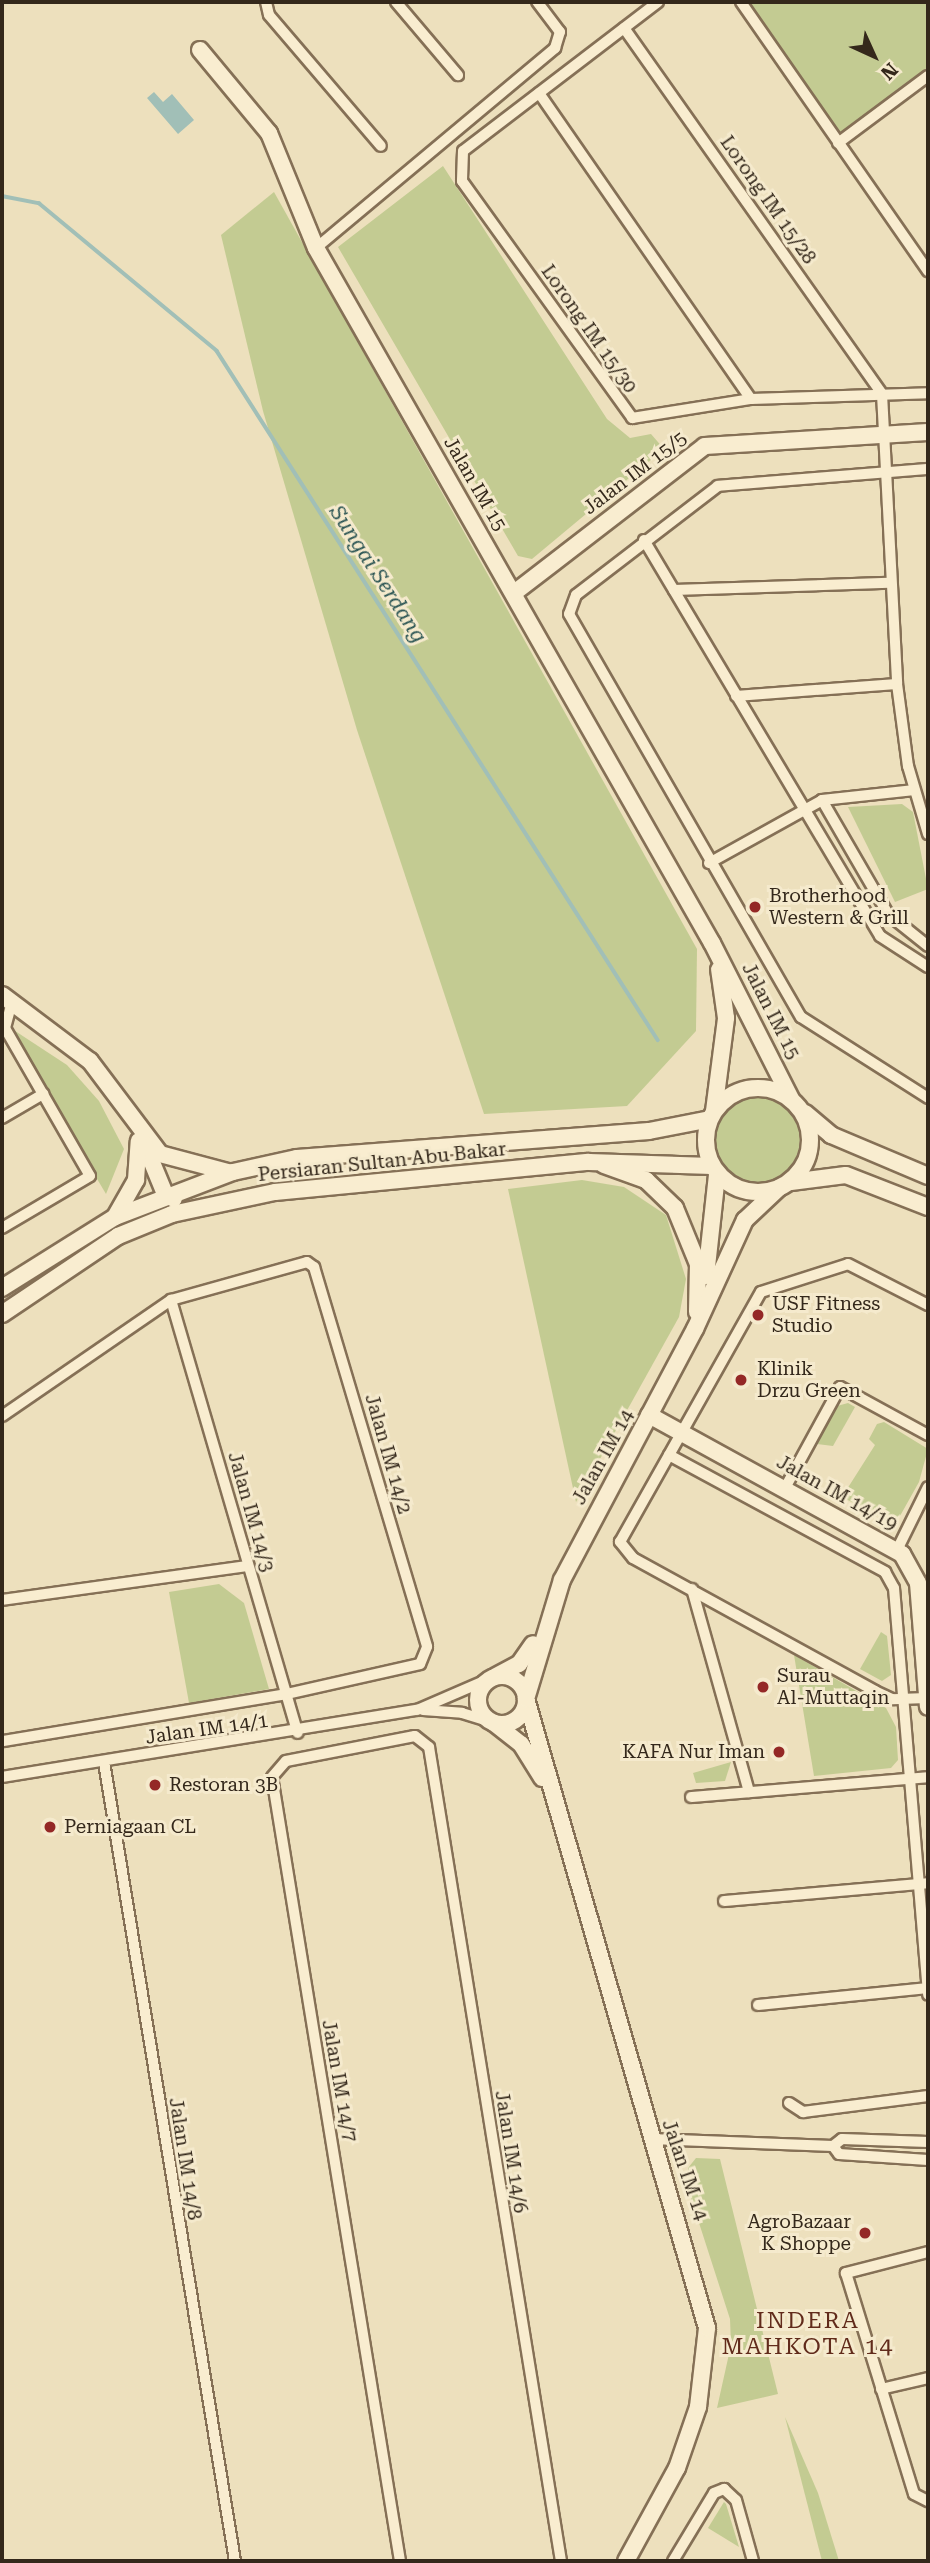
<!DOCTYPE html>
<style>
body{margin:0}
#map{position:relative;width:930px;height:2563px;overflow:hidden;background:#ede0bd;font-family:"Roboto Serif",serif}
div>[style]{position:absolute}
.green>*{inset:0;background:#c3cb92}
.round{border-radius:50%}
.water>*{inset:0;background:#a1bfb7}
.stream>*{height:3.5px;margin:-1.75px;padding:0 1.75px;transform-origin:1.75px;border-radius:1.75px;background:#a1bfb7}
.roads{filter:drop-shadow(2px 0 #857056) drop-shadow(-2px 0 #857056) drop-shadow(0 2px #857056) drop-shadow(0 -2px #857056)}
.street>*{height:10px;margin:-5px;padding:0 5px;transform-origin:5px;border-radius:5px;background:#f9edd0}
.secondary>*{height:16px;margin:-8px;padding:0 8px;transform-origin:8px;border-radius:8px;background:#f9edd0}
.secondary>.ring{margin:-8px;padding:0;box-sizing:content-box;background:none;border:16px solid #f9edd0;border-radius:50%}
.dots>*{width:19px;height:19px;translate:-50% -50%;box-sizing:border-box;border:4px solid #f5eacd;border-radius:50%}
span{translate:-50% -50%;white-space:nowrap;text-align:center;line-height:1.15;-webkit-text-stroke:6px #f5eacd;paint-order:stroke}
.street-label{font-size:19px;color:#34281b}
.poi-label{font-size:19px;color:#34281b}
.left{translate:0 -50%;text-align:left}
.right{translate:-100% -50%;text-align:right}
.water-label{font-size:21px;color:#2a5453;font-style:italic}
.quarter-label{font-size:23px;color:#612b1b;letter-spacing:2px}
.frame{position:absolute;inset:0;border:4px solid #34281b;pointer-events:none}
.north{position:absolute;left:839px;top:21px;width:70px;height:70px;-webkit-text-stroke:5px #f5eacd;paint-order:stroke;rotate:135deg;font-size:19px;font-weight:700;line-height:28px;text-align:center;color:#34281b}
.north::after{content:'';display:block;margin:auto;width:24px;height:32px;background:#34281b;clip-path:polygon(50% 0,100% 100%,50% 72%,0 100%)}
</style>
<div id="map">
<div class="green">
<div style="clip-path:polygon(749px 2px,928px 2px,928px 76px,838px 143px)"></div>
<div style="clip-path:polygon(443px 166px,607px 419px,630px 438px,651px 434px,664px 449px,532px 559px,518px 556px,338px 247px)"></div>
<div style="clip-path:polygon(274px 192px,697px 949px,696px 1031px,627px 1106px,484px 1114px,357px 730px,263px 411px,221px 235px)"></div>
<div style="clip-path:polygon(902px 804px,913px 812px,928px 889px,895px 902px,848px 807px)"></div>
<div style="clip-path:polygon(6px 1025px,67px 1065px,99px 1101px,124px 1149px,106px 1194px)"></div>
<div class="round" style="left:714px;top:1097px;width:86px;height:86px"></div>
<div style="clip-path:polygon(582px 1180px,624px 1187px,666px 1215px,686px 1279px,679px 1317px,576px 1502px,508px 1189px)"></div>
<div style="clip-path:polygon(848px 1403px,855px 1407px,833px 1446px,817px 1444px,837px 1406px)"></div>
<div style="clip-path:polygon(884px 1422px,928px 1449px,919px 1482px,900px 1516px,888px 1521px,842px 1497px,875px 1445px,869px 1439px,877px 1424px)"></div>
<div style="clip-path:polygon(219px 1584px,244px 1603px,269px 1689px,189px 1703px,169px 1592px)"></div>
<div style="clip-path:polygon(881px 1632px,887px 1636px,891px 1675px,882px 1681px,860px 1669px)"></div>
<div style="clip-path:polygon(794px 1655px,886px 1708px,896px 1727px,898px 1760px,891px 1768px,814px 1776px)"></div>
<div style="clip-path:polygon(731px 1762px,725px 1781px,696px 1783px,693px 1773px)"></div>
<div style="clip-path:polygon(696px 2158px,720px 2159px,778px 2394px,717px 2408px,731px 2345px,730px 2319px,690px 2195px,688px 2168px)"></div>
<div style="clip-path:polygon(785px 2417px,818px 2493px,839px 2561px,822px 2561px)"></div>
<div style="clip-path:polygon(724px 2502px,726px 2504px,739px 2547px,708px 2528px)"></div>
</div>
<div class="water">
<div style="clip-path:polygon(154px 92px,163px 102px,172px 94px,194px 120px,178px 134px,147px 98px)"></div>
</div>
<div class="stream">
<div style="left:2px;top:196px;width:38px;rotate:11deg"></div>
<div style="left:39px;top:203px;width:231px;rotate:39.7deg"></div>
<div style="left:217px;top:351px;width:818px;rotate:57.38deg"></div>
</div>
<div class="roads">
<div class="street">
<div style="left:266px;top:2px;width:13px;rotate:77deg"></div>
<div style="left:269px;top:15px;width:172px;rotate:49.5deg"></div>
<div style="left:396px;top:2px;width:96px;rotate:49.7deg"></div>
<div style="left:658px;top:2px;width:245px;rotate:142.6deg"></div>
<div style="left:463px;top:151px;width:30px;rotate:92deg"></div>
<div style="left:462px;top:181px;width:292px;rotate:54.3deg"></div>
<div style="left:632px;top:418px;width:121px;rotate:-9.1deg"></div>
<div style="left:751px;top:399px;width:177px;rotate:-1.9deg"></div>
<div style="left:741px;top:2px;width:328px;rotate:55.2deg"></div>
<div style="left:624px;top:28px;width:448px;rotate:54.8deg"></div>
<div style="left:539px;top:93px;width:372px;rotate:55.3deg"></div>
<div style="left:838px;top:143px;width:112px;rotate:-36.7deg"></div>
<div style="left:316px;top:248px;width:312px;rotate:-39.9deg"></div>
<div style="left:555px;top:48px;width:17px;rotate:-73deg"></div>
<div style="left:560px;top:32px;width:38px;rotate:-127deg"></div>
<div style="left:882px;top:394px;width:290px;rotate:87deg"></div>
<div style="left:897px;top:684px;width:83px;rotate:82.4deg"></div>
<div style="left:908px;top:766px;width:71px;rotate:73.6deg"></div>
<div style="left:928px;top:469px;width:211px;rotate:175.4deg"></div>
<div style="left:718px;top:486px;width:179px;rotate:142.5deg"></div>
<div style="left:576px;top:595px;width:20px;rotate:110deg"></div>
<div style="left:569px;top:614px;width:465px;rotate:60.1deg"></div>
<div style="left:801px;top:1017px;width:151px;rotate:32.5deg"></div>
<div style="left:644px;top:540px;width:461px;rotate:59.2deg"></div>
<div style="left:880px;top:936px;width:57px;rotate:32.9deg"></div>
<div style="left:674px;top:590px;width:215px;rotate:-1.9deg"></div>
<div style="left:736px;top:696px;width:161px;rotate:-4.3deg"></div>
<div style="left:822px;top:800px;width:132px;rotate:59.9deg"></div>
<div style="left:888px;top:914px;width:51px;rotate:38.7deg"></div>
<div style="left:709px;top:863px;width:129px;rotate:-29.1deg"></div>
<div style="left:822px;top:800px;width:93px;rotate:-6.2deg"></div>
<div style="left:2px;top:1118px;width:48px;rotate:-30.3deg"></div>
<div style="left:2px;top:1228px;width:102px;rotate:-30.6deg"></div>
<div style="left:90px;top:1176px;width:171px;rotate:-119.9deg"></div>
<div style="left:5px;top:1028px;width:28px;rotate:-75deg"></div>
<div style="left:171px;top:1300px;width:451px;rotate:73.7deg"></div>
<div style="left:2px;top:1416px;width:205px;rotate:-34.5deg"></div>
<div style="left:171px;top:1300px;width:141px;rotate:-15.6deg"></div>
<div style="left:307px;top:1262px;width:9px;rotate:36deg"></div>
<div style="left:314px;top:1267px;width:396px;rotate:73.4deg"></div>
<div style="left:427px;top:1647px;width:18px;rotate:112deg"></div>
<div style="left:420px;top:1664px;width:136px;rotate:167.3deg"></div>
<div style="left:287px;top:1694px;width:289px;rotate:170.6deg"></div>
<div style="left:669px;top:1455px;width:246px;rotate:28.4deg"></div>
<div style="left:885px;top:1572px;width:18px;rotate:61deg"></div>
<div style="left:894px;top:1588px;width:408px;rotate:85.2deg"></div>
<div style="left:785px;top:1488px;width:115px;rotate:-61.4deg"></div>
<div style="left:840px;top:1387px;width:100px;rotate:28.6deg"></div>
<div style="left:897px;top:1550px;width:70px;rotate:-63.8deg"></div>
<div style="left:692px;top:1589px;width:211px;rotate:74.3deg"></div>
<div style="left:2px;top:1600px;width:248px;rotate:-7.9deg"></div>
<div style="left:927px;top:1698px;width:35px;rotate:178deg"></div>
<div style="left:892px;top:1699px;width:19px;rotate:-155deg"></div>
<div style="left:875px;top:1691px;width:276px;rotate:-151.2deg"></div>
<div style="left:633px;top:1558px;width:21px;rotate:-129deg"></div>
<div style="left:620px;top:1542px;width:287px;rotate:-60.6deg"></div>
<div style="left:761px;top:1292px;width:91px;rotate:-17.8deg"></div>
<div style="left:848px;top:1264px;width:90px;rotate:27.1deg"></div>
<div style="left:423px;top:1710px;width:39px;rotate:4deg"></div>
<div style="left:462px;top:1713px;width:34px;rotate:17deg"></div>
<div style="left:104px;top:1762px;width:810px;rotate:80.69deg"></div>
<div style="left:2px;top:1777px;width:420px;rotate:-9.2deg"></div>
<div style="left:417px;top:1710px;width:78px;rotate:-23.3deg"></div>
<div style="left:691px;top:1797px;width:238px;rotate:-4.8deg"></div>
<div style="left:724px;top:1901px;width:205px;rotate:-5deg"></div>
<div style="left:758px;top:2005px;width:171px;rotate:-5.7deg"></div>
<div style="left:789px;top:2103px;width:17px;rotate:33deg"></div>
<div style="left:803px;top:2112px;width:126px;rotate:-7.3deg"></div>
<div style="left:651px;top:2139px;width:182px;rotate:2.2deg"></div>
<div style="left:833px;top:2146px;width:10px;rotate:53deg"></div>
<div style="left:839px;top:2154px;width:89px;rotate:3.9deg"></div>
<div style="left:833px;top:2146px;width:11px;rotate:-38deg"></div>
<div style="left:842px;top:2139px;width:86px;rotate:2deg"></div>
<div style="left:928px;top:2252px;width:85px;rotate:165.6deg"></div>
<div style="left:846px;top:2273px;width:231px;rotate:72.9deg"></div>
<div style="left:914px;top:2494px;width:16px;rotate:27deg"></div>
<div style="left:881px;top:2389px;width:48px;rotate:-13.2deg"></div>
<div style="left:400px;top:2561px;width:794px;rotate:-99.27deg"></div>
<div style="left:272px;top:1777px;width:21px;rotate:-49deg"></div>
<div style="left:286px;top:1761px;width:131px;rotate:-11deg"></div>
<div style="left:415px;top:1736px;width:18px;rotate:38deg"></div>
<div style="left:429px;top:1747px;width:825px;rotate:80.79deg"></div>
<div style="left:673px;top:2561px;width:79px;rotate:-58.9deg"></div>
<div style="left:714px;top:2493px;width:11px;rotate:-22deg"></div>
<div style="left:724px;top:2489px;width:16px;rotate:43deg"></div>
<div style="left:736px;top:2500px;width:63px;rotate:74.4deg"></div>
</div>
<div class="secondary">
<div style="left:200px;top:50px;width:108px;rotate:50.3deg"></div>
<div style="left:269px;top:133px;width:124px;rotate:67.8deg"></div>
<div style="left:316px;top:248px;width:800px;rotate:60.33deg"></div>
<div style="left:712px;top:943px;width:175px;rotate:63.1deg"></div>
<div style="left:514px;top:593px;width:241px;rotate:-37.6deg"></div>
<div style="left:705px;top:446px;width:223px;rotate:-3.6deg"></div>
<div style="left:2px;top:995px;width:110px;rotate:36.9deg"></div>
<div style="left:90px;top:1061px;width:116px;rotate:53deg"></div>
<div style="left:160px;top:1154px;width:70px;rotate:14.8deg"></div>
<div class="ring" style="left:706px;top:1088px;width:88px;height:88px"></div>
<div style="left:714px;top:1111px;width:94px;rotate:-82.6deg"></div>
<div style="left:726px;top:1018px;width:49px;rotate:-98.1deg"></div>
<div style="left:805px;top:1113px;width:34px;rotate:40deg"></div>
<div style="left:831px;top:1135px;width:105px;rotate:22.9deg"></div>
<div style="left:144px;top:1143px;width:55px;rotate:67.6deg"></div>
<div style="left:165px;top:1194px;width:10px;rotate:29deg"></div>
<div style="left:604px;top:1165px;width:45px;rotate:19.7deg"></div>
<div style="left:646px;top:1180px;width:40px;rotate:44deg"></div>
<div style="left:675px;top:1208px;width:61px;rotate:67.7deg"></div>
<div style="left:698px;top:1264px;width:48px;rotate:91.2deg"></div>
<div style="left:791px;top:1182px;width:55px;rotate:-7.3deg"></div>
<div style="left:846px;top:1175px;width:88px;rotate:21.3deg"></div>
<div style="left:115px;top:1217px;width:43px;rotate:-60.4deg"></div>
<div style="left:136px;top:1180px;width:39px;rotate:-86deg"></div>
<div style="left:706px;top:1276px;width:103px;rotate:-83.8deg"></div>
<div style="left:2px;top:1288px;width:133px;rotate:-32.1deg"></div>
<div style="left:115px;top:1217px;width:126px;rotate:-20.9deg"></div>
<div style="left:233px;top:1172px;width:66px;rotate:-12.3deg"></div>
<div style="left:297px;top:1158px;width:353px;rotate:-4.4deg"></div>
<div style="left:649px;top:1131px;width:62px;rotate:-11.1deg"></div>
<div style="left:2px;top:1314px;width:140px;rotate:-33.9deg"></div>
<div style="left:118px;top:1236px;width:58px;rotate:-22.2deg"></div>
<div style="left:172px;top:1214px;width:105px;rotate:-12.1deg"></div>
<div style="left:275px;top:1192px;width:315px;rotate:-5.5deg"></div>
<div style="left:589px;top:1162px;width:123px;rotate:1.9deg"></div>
<div style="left:649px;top:1415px;width:289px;rotate:28.8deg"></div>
<div style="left:902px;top:1554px;width:33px;rotate:61deg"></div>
<div style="left:918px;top:1583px;width:124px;rotate:85.4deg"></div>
<div class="ring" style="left:478px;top:1676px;width:32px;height:32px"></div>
<div style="left:496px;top:1676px;width:26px;rotate:-28deg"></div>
<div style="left:519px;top:1664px;width:24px;rotate:-55deg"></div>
<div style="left:494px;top:1723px;width:34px;rotate:38deg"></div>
<div style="left:521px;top:1744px;width:40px;rotate:58deg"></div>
<div style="left:626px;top:2561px;width:106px;rotate:-61.3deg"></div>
<div style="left:677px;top:2468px;width:65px;rotate:-71deg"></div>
<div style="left:698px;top:2407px;width:80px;rotate:-83.5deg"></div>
<div style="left:707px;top:2328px;width:655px;rotate:-106.05deg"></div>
<div style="left:526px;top:1699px;width:124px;rotate:-73.2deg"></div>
<div style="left:562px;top:1580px;width:284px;rotate:-62.1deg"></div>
<div style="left:695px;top:1329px;width:120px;rotate:-65.4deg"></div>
<div style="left:745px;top:1220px;width:47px;rotate:-43.3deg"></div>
</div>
</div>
<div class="dots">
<div style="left:755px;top:907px;background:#942826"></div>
<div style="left:758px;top:1315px;background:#942826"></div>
<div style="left:741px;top:1380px;background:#942826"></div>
<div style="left:763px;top:1687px;background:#942826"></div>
<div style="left:779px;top:1752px;background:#942826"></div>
<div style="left:155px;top:1785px;background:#942826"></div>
<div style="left:50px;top:1827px;background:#942826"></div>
<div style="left:865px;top:2233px;background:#942826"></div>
</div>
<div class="street-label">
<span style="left:768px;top:200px;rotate:55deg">Lorong IM 15/28</span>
<span style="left:589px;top:329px;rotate:55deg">Lorong IM 15/30</span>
<span style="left:635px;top:473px;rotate:-37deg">Jalan IM 15/5</span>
<span style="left:475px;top:484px;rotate:60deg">Jalan IM 15</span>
<span style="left:771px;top:1011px;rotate:63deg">Jalan IM 15</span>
<span style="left:382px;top:1162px;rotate:-6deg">Persiaran Sultan Abu Bakar</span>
<span style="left:388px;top:1454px;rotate:74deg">Jalan IM 14/2</span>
<span style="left:603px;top:1457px;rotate:-61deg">Jalan IM 14</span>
<span style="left:837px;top:1493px;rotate:29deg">Jalan IM 14/19</span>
<span style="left:251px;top:1512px;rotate:74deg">Jalan IM 14/3</span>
<span style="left:207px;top:1729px;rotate:-8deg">Jalan IM 14/1</span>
<span style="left:339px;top:2081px;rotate:80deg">Jalan IM 14/7</span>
<span style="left:511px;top:2152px;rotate:81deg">Jalan IM 14/6</span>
<span style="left:185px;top:2159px;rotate:81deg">Jalan IM 14/8</span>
<span style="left:685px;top:2170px;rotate:71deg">Jalan IM 14</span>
</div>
<div class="poi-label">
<span class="left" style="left:769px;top:907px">Brotherhood<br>Western &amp; Grill</span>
<span class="left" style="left:772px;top:1315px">USF Fitness<br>Studio</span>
<span class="left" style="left:757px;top:1380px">Klinik<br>Drzu Green</span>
<span class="left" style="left:777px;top:1687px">Surau<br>Al-Muttaqin</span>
<span class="right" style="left:765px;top:1752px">KAFA Nur Iman</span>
<span class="left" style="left:169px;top:1785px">Restoran 3B</span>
<span class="left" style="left:64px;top:1827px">Perniagaan CL</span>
<span class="right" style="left:851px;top:2233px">AgroBazaar<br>K Shoppe</span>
</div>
<div class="water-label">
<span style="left:378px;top:574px;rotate:57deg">Sungai Serdang</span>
</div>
<div class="quarter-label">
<span style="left:808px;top:2334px">INDERA<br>MAHKOTA 14</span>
</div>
<div class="frame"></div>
<div class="north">N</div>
</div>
